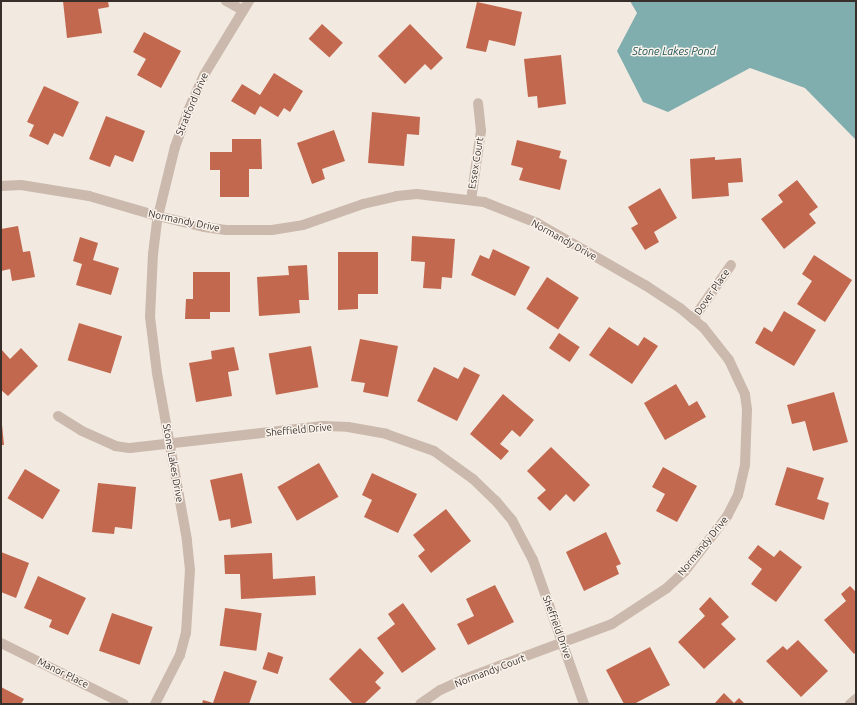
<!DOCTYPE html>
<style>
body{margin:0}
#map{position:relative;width:857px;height:705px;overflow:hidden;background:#f2e9e0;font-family:Ubuntu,sans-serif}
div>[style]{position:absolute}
.water>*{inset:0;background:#80adae}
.building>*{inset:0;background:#c1684f;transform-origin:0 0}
.street>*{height:10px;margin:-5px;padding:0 5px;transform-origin:5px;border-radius:5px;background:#cab9ac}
span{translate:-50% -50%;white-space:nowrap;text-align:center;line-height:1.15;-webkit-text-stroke:3px #faf3ec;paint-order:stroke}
.street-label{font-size:10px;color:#382f2a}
.water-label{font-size:11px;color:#215659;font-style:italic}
.frame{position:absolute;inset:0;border:2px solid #382f2a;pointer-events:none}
</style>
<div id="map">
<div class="water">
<div style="clip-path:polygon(630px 1px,856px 1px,856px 140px,805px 88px,750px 68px,668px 112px,643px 102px,617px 51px,637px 13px)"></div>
</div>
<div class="building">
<div style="clip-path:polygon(63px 1px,108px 1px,109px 7px,98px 9px,102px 33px,67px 38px)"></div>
<div style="clip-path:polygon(477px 2px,522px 12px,515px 46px,489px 40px,486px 52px,466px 48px)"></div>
<div style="left:322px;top:24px;width:28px;height:20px;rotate:42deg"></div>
<div style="clip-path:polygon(410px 24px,443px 58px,431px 70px,425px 64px,405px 84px,378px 56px)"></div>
<div style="clip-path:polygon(144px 32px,181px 51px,161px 88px,137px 75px,146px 59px,133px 52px)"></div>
<div style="clip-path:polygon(561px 55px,566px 104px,538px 108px,537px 96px,528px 97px,524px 59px)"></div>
<div style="clip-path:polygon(274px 73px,303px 91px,290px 112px,284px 108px,278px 117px,260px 106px,255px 115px,231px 101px,242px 84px,260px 95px)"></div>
<div style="clip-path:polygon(44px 86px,79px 102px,63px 137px,54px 133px,48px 145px,29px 136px,34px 125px,27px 122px)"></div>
<div style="clip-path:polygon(372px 112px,420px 117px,419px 135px,407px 134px,404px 166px,368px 163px)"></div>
<div style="clip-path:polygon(106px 116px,145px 131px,133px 162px,115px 155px,110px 167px,89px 159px)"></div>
<div style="clip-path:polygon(334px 130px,345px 161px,322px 169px,325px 179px,312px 184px,297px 143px)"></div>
<div style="clip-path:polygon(232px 139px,261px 139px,262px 169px,249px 169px,249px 197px,220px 197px,220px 170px,210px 170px,210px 152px,232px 152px)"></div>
<div style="clip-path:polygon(517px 140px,561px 151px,559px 158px,567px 160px,560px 190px,519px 180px,523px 168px,511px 165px)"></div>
<div style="clip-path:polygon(715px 157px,715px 160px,741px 158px,743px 182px,728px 183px,729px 196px,692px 199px,690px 159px)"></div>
<div style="clip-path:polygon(797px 180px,818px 207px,809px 214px,816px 223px,784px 249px,761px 219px,783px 202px,778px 195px)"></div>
<div style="clip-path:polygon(660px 188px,677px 218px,654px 232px,659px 242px,645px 250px,631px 228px,638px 224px,628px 207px)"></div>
<div style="clip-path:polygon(18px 226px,23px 252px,30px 251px,35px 277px,12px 281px,10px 269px,1px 271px,1px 229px)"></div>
<div style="clip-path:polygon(412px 236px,455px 239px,452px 278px,442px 277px,441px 289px,423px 288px,425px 262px,411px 261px)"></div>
<div style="clip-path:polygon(80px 237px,98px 243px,93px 260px,119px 268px,111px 295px,76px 285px,82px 264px,73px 261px)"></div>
<div style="clip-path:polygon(493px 249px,530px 267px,515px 296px,471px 275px,480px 255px,489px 259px)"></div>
<div style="clip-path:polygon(338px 252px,378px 252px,378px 294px,358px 294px,358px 309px,338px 310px)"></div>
<div style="clip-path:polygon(814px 255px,852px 280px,825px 322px,797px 304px,812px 281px,802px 274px)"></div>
<div style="clip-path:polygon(307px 265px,309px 300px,299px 300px,300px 313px,259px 316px,257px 277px,289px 275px,288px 266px)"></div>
<div style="clip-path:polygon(193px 272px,230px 272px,230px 312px,210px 312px,210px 319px,185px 319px,186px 299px,193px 299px)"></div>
<div style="left:547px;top:277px;width:38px;height:38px;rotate:33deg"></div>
<div style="clip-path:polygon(784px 311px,816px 330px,794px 366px,755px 343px,764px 327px,772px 332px)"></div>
<div style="left:79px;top:323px;width:45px;height:39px;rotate:17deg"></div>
<div style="clip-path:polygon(609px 327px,638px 346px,644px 337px,658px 346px,632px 384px,589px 355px)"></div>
<div style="left:559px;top:333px;width:25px;height:18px;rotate:34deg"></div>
<div style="clip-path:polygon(360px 339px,398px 346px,388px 397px,363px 392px,365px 383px,351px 381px)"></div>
<div style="left:311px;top:346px;width:42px;height:43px;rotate:80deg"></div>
<div style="clip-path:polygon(234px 347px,239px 370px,228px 372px,232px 396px,196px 402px,189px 363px,212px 359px,211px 351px)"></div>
<div style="clip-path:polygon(21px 348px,38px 366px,8px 396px,1px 390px,1px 349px,10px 359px)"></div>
<div style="clip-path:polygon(434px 367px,458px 379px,464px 367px,480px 375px,457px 421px,417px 401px)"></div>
<div style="clip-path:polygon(676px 384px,689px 406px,697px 401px,706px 417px,665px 440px,644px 403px)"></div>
<div style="clip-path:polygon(834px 392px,848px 442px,813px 451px,805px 421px,792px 424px,787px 405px)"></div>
<div style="clip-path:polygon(503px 394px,534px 420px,520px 437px,512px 430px,500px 444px,509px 451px,501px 460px,470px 434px)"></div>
<div style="clip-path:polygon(2px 425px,4px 445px,1px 445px,1px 426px)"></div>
<div style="clip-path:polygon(551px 447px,590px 485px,574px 502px,566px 494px,550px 511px,537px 498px,546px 490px,527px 471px)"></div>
<div style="left:319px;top:463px;width:39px;height:48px;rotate:60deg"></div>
<div style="clip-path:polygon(663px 467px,697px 486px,677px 522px,656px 511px,665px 494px,652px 487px)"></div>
<div style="clip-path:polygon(787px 467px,824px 478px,817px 499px,829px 503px,824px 520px,775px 505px)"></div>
<div style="left:25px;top:469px;width:41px;height:34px;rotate:31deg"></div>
<div style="clip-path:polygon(242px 473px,252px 523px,231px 528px,230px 519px,219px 521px,210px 480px)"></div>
<div style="clip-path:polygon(372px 473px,417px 494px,398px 533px,364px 517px,372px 500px,362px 495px)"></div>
<div style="clip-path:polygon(98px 483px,136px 487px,132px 529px,115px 527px,114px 534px,92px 532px)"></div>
<div style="clip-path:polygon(446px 509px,471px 541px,431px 573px,418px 556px,425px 550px,413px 535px)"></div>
<div style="clip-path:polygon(606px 532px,621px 564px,616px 566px,619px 574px,584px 591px,566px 552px)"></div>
<div style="clip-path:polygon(758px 545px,774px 557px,780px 550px,802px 567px,776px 602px,751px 584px,762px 569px,748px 558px)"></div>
<div style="clip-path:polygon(1px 552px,29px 563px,16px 598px,1px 592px)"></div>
<div style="clip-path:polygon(272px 553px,273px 579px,315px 576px,316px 595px,241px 599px,240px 574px,225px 574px,224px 555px)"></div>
<div style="clip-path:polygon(38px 576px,86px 598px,68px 635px,49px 627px,52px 620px,24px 608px)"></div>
<div style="clip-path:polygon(495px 585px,514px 622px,468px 645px,457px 624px,474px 616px,466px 599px)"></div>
<div style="clip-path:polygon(850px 586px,856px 592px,856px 652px,854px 654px,824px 620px,846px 601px,841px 594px)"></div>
<div style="clip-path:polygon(710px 597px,729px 617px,721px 624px,736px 639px,704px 669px,678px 642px,705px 616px,699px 609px)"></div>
<div style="clip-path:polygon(403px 603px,436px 649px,402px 673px,377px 638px,395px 624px,388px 614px)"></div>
<div style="left:225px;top:608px;width:37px;height:38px;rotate:8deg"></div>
<div style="left:112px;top:613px;width:43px;height:40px;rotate:19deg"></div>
<div style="clip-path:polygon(798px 640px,828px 671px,801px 697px,766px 661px,783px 646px,787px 650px)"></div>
<div style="clip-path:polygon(650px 647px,670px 685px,634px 704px,624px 704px,606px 670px)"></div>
<div style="clip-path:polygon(360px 648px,384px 673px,375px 682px,381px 688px,364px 704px,353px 704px,329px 679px)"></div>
<div style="left:268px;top:652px;width:16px;height:18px;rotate:18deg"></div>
<div style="clip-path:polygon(224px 671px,257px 681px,249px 704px,202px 704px,203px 700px,213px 703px)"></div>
<div style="clip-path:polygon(1px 687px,24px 699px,21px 704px,1px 704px)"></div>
<div style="clip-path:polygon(724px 693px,734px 703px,739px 698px,745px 704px,714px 704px)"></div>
</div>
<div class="street">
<div style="left:226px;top:1px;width:18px;rotate:29deg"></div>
<div style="left:1px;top:186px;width:20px;rotate:-3deg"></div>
<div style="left:21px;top:185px;width:69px;rotate:9.2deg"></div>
<div style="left:89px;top:196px;width:72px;rotate:16.2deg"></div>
<div style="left:158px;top:216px;width:47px;rotate:13.4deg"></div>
<div style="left:204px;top:227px;width:22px;rotate:8deg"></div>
<div style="left:226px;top:230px;width:46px"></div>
<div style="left:272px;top:230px;width:31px;rotate:-9deg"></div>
<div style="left:303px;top:225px;width:64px;rotate:-19.3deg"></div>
<div style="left:363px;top:204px;width:35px;rotate:-13deg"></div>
<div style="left:397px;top:196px;width:20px;rotate:-6deg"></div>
<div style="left:417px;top:194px;width:67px;rotate:6.8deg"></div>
<div style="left:484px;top:202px;width:57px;rotate:21.6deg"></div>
<div style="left:537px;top:223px;width:125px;rotate:29.9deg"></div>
<div style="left:645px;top:285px;width:42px;rotate:33.3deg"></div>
<div style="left:680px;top:308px;width:30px;rotate:40deg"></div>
<div style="left:703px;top:327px;width:42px;rotate:51.8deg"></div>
<div style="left:729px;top:360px;width:38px;rotate:65deg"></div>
<div style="left:745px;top:395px;width:15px;rotate:82deg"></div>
<div style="left:747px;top:410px;width:55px;rotate:92.1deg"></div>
<div style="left:745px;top:465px;width:31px;rotate:103deg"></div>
<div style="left:738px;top:495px;width:22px;rotate:117deg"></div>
<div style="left:728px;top:515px;width:71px;rotate:127.5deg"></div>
<div style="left:685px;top:571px;width:25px;rotate:137deg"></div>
<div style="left:667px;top:588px;width:66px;rotate:146.8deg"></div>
<div style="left:612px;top:624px;width:158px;rotate:159.6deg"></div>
<div style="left:464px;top:679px;width:26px;rotate:155deg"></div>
<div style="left:440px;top:690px;width:24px;rotate:145deg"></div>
<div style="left:471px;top:200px;width:70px;rotate:-81.8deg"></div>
<div style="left:481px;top:131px;width:28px;rotate:-96deg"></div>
<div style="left:693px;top:319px;width:66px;rotate:-54.9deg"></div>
<div style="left:58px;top:416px;width:28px;rotate:32deg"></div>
<div style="left:82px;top:431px;width:36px;rotate:24deg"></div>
<div style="left:115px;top:446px;width:15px;rotate:8deg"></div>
<div style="left:130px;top:448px;width:194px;rotate:-6.5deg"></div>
<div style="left:323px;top:426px;width:25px;rotate:2deg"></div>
<div style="left:348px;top:427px;width:39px;rotate:10deg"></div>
<div style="left:386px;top:434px;width:51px;rotate:19.5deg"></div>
<div style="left:434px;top:451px;width:48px;rotate:35.7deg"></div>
<div style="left:473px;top:479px;width:32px;rotate:44deg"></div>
<div style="left:496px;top:501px;width:25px;rotate:50deg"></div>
<div style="left:512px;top:520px;width:45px;rotate:62.3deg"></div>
<div style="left:533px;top:560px;width:153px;rotate:70.5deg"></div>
<div style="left:1px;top:643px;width:137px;rotate:26.4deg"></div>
<div style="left:155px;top:704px;width:55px;rotate:-63deg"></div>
<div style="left:180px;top:655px;width:23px;rotate:-75deg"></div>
<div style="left:186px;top:633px;width:63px;rotate:-86.4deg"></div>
<div style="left:190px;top:570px;width:30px;rotate:-96deg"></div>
<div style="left:187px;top:540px;width:170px;rotate:-100.2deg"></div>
<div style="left:157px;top:373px;width:56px;rotate:-97.1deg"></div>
<div style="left:150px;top:317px;width:63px;rotate:-87.3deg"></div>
<div style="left:153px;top:254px;width:38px;rotate:-83deg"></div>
<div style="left:158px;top:216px;width:71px;rotate:-76.2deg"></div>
<div style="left:175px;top:147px;width:38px;rotate:-70deg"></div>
<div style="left:188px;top:111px;width:39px;rotate:-66deg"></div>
<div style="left:204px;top:75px;width:87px;rotate:-58.7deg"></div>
<div style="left:850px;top:704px;width:8px;rotate:-40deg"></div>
</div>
<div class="street-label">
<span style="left:192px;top:104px;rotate:-67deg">Stratford Drive</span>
<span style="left:476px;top:163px;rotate:-81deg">Essex Court</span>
<span style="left:184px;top:221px;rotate:12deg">Normandy Drive</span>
<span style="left:564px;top:240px;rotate:29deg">Normandy Drive</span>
<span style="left:712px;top:292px;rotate:-55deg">Dover Place</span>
<span style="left:299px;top:430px;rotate:-5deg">Sheffield Drive</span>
<span style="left:173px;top:463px;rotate:80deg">Stone Lakes Drive</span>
<span style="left:703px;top:546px;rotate:-51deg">Normandy Drive</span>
<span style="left:557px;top:627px;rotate:70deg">Sheffield Drive</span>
<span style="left:490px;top:671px;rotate:-21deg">Normandy Court</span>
<span style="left:63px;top:673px;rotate:26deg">Manor Place</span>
</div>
<div class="water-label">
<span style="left:674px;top:51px">Stone Lakes Pond</span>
</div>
<div class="frame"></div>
</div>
